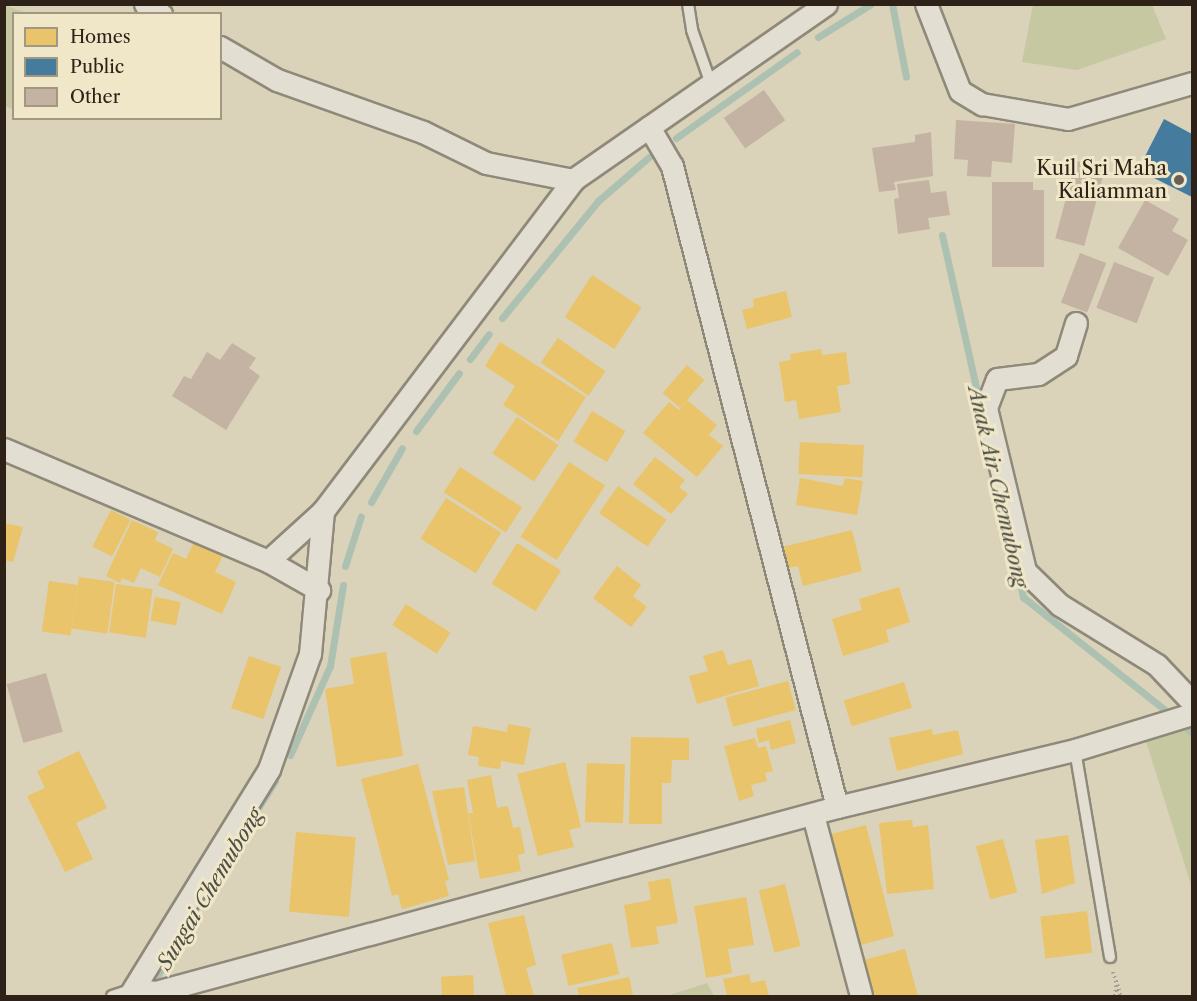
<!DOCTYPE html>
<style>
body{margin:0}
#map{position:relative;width:1197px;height:1001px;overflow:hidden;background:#dad2b9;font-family:"Libre Caslon Text",serif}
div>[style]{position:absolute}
.green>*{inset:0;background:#c5c8a0}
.homes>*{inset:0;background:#e9c46a;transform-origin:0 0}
.public>*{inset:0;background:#457b9d}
.stream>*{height:7px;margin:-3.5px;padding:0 3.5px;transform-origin:3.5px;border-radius:3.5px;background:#acc1b2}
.building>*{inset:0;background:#c4b3a2;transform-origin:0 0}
.path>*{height:4px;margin-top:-2px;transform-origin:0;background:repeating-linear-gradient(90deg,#a29d93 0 1.5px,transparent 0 4.5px)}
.roads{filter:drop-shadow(2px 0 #8f897a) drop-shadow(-2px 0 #8f897a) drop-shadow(0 2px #8f897a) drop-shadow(0 -2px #8f897a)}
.lane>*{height:10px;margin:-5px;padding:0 5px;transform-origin:5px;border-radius:5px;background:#e2ded1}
.street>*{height:21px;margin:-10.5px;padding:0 10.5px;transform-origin:10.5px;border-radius:10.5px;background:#e2ded1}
.dots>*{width:16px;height:16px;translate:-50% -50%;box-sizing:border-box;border:3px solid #f0e7c8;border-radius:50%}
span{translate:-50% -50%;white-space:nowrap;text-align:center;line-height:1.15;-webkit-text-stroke:6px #f0e7c8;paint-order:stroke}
.poi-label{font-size:20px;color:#2e2118}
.right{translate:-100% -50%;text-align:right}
.water-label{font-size:21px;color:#4e4f45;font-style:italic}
.frame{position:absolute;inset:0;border:6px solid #2e2118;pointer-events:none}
.legend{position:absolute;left:12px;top:12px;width:210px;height:108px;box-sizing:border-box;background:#f0e7c8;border:2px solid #a29882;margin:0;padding:8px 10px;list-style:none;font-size:18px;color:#2e2118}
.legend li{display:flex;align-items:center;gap:12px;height:30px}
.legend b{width:30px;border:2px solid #a29882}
</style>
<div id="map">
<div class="green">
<div style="clip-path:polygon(4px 5px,26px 13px,14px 14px,13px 109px,5px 106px)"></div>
<div style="clip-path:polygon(1033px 5px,1152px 5px,1166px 39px,1077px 70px,1022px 62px)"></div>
<div style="clip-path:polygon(1192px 721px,1192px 888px,1146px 741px)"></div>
<div style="clip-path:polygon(707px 983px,714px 996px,667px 996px)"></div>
</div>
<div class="homes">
<div style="left:592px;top:275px;width:59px;height:50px;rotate:33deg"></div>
<div style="clip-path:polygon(786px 291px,792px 317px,747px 329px,742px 310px,754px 307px,753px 299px)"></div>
<div style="left:558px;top:338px;width:58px;height:30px;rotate:35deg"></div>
<div style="clip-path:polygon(500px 342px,586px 397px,558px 441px,503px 405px,515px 386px,485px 366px)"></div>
<div style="clip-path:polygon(821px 349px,822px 355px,846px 352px,850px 384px,837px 386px,841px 412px,799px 419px,796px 400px,785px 402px,779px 362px,791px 360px,790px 354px)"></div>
<div style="left:687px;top:365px;width:23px;height:37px;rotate:41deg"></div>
<div style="clip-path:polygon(687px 400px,717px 425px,709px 435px,723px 446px,697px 477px,643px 433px,669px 402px,679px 410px)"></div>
<div style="left:592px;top:411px;width:39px;height:36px;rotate:31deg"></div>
<div style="left:517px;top:417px;width:50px;height:44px;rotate:34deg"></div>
<div style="left:800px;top:442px;width:64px;height:32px;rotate:3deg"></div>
<div style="clip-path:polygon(655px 457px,685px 480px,679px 487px,688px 494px,671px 514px,633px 484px)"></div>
<div style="left:569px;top:462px;width:43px;height:89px;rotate:33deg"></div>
<div style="left:460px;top:467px;width:74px;height:30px;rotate:33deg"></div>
<div style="clip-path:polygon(800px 478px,843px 486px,845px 478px,863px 481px,857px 515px,796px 505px)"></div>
<div style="left:618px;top:486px;width:59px;height:33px;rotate:35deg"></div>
<div style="left:446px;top:498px;width:65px;height:48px;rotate:32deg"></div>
<div style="left:111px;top:510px;width:22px;height:41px;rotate:27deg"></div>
<div style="clip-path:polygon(132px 520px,158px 532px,155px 540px,173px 549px,160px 577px,141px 568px,134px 583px,122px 578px,120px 583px,106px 576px)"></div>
<div style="clip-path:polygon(4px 523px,23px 527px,13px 562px,4px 560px)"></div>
<div style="clip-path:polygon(852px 530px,862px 571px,803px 586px,798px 566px,788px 568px,782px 547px)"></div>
<div style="clip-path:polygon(194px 542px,223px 555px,215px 572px,236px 582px,222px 614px,158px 585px,173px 553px,186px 559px)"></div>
<div style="left:517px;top:543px;width:52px;height:48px;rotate:32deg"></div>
<div style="clip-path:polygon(617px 566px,641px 585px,633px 596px,647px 607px,631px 627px,593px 598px)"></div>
<div style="left:79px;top:577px;width:36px;height:52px;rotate:8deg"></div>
<div style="left:49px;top:581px;width:29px;height:51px;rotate:8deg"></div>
<div style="left:116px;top:584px;width:37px;height:49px;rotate:8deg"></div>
<div style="clip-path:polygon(899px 587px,910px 622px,886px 630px,889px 642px,843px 656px,832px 619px,862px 610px,859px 599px)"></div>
<div style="left:155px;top:597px;width:26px;height:24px;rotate:11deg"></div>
<div style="left:406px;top:604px;width:53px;height:25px;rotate:33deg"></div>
<div style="clip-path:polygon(723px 650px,728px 665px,751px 659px,759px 686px,697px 704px,689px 676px,708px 671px,703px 656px)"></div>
<div style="clip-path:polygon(386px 652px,403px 756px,337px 767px,325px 689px,354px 684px,350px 658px)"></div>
<div style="left:249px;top:656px;width:34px;height:55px;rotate:19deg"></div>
<div style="left:788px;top:681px;width:30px;height:65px;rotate:75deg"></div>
<div style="left:904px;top:682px;width:27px;height:63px;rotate:73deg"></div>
<div style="clip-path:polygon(790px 720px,796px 743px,771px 750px,769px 740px,759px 743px,756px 729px)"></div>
<div style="clip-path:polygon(508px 724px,531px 728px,524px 765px,501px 761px,500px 769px,478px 766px,479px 757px,468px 755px,473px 726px,507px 732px)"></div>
<div style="clip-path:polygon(932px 729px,933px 735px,958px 730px,963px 754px,897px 771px,889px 738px)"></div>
<div style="clip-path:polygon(631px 737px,689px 738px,689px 760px,672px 760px,671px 783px,662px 783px,662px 824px,629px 824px)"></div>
<div style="clip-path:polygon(755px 738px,758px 748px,766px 746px,773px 771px,765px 773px,767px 781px,751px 785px,754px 796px,739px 801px,724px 746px)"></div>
<div style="clip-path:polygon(79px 751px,107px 808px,76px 823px,93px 859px,65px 872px,27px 796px,45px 788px,37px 771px)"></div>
<div style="clip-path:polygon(565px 762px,581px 827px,569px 830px,574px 847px,538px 856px,517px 774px)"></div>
<div style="left:587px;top:763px;width:38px;height:59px;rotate:2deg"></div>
<div style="clip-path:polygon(418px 764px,449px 880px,445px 881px,449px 896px,402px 909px,398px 894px,392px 896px,361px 779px)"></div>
<div style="clip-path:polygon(491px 775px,497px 808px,508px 806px,513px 828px,520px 827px,525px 853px,518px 855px,521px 871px,480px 879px,468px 813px,473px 813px,467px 780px)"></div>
<div style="clip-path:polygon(464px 787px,475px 861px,448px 865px,432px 791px)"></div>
<div style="clip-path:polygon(912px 820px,913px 827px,928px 825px,934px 889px,887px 894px,879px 823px)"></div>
<div style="clip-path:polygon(866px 825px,894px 936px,857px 946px,820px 837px)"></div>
<div style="left:296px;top:832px;width:60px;height:80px;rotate:5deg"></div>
<div style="clip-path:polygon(1068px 835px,1075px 883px,1042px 894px,1035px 840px)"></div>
<div style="left:1003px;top:839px;width:55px;height:28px;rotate:75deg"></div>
<div style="clip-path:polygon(670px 878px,678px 923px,656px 927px,659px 944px,631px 948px,624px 905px,651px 900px,648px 882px)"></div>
<div style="left:785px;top:884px;width:64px;height:27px;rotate:76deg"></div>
<div style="clip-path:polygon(746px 897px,754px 945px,728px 949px,732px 973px,706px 978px,694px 906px)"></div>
<div style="left:1087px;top:911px;width:42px;height:47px;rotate:83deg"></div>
<div style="clip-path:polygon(524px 915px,536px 965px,526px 968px,534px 996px,506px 996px,488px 923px)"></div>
<div style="left:612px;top:943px;width:32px;height:52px;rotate:77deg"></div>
<div style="clip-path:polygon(905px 949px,918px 996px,869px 996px,860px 961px)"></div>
<div style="clip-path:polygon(749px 974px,751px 983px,765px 980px,769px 996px,727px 996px,723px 979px)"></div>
<div style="left:473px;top:975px;width:21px;height:32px;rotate:87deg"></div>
<div style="clip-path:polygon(629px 977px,633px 996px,579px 996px,577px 988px)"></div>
</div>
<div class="public">
<div style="clip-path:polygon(1164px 119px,1192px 134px,1192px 197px,1138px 170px)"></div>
</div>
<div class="stream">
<div style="left:892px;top:4px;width:74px;rotate:79.1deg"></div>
<div style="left:818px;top:37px;width:62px;rotate:-31.9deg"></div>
<div style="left:676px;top:138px;width:148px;rotate:-35.4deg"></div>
<div style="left:942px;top:235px;width:174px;rotate:77.4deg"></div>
<div style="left:502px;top:318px;width:151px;rotate:-50.6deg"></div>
<div style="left:598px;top:201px;width:67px;rotate:-40.8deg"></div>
<div style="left:470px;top:359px;width:31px;rotate:-53deg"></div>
<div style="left:416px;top:431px;width:72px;rotate:-53.4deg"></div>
<div style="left:371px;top:502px;width:62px;rotate:-60.1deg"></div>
<div style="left:345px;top:566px;width:52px;rotate:-72.3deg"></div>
<div style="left:1017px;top:571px;width:27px;rotate:77deg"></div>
<div style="left:1023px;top:597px;width:181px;rotate:38.5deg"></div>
<div style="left:1185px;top:726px;width:10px;rotate:45deg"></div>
<div style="left:290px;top:755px;width:98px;rotate:-65.8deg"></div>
<div style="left:330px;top:666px;width:82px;rotate:-80.9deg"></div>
<div style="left:227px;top:857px;width:90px;rotate:-57.7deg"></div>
<div style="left:151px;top:987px;width:109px;rotate:-60.4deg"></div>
</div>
<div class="building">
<div style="left:764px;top:90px;width:37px;height:49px;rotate:55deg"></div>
<div style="clip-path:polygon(956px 120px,1015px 124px,1012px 163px,992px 161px,991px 177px,967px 176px,968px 160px,954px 159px)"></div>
<div style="clip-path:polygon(931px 132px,933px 176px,894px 182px,896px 190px,879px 192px,872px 148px,915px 142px,915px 135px)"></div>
<div style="left:1076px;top:161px;width:30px;height:80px;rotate:15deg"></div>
<div style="clip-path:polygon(929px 180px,931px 193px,946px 191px,950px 215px,928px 218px,930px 229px,898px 234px,894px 199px,899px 198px,897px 184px)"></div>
<div style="clip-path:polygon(992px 182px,1033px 182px,1033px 190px,1044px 190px,1044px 267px,992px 267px)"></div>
<div style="clip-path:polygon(1145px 200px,1179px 219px,1172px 231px,1188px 240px,1168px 276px,1118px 248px)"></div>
<div style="left:1080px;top:253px;width:28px;height:53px;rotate:21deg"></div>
<div style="left:1114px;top:262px;width:43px;height:49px;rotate:21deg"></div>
<div style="clip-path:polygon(232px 343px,256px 358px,249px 368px,260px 376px,226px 430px,172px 396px,184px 376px,191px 379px,207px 352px,220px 360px)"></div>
<div style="left:46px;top:673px;width:61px;height:41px;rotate:74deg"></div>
</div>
<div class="path">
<div style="left:1113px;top:972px;width:25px;rotate:72deg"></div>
<div style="left:1115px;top:996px;width:10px;rotate:-84deg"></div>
</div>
<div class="roads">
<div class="lane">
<div style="left:688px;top:4px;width:26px;rotate:81deg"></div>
<div style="left:692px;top:30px;width:57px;rotate:70.6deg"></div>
<div style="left:1075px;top:750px;width:210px;rotate:80.4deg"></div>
<div style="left:112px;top:996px;width:20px;rotate:-18deg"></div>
</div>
<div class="street">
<div style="left:145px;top:4px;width:19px;rotate:32deg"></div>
<div style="left:926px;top:4px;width:93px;rotate:68.7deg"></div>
<div style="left:960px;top:91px;width:26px;rotate:31deg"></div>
<div style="left:982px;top:104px;width:87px;rotate:9.9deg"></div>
<div style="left:1068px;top:119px;width:129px;rotate:-16.2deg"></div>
<div style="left:220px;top:47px;width:66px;rotate:30.1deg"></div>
<div style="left:277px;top:80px;width:155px;rotate:19.6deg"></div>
<div style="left:423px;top:132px;width:70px;rotate:26.2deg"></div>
<div style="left:486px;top:163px;width:89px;rotate:11.1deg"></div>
<div style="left:649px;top:127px;width:45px;rotate:59.5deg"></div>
<div style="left:672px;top:166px;width:662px;rotate:75.56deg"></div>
<div style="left:1076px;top:323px;width:34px;rotate:107deg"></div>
<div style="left:1066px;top:356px;width:33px;rotate:147deg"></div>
<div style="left:1038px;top:374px;width:41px;rotate:173deg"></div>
<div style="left:997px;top:379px;width:31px;rotate:111deg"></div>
<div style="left:986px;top:408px;width:168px;rotate:76.5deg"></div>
<div style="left:1025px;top:571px;width:49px;rotate:44.2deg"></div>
<div style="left:1060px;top:605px;width:114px;rotate:31.7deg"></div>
<div style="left:1157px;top:665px;width:51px;rotate:46.6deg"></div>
<div style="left:4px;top:449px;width:287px;rotate:23deg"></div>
<div style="left:268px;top:561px;width:59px;rotate:29.6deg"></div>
<div style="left:268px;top:561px;width:74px;rotate:-42.3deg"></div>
<div style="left:813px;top:815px;width:187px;rotate:75.1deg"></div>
<div style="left:134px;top:989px;width:22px;rotate:8deg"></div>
<div style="left:156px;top:992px;width:706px;rotate:-15.2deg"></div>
<div style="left:837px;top:807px;width:245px;rotate:-13.5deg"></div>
<div style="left:1075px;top:750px;width:122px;rotate:-17.1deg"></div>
<div style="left:129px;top:996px;width:267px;rotate:-58.3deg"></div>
<div style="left:269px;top:769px;width:122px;rotate:-70.4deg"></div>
<div style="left:310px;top:654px;width:144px;rotate:-84.8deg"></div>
<div style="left:323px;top:511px;width:415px;rotate:-52.9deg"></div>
<div style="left:573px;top:180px;width:308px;rotate:-34.8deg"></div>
</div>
</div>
<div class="dots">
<div style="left:1179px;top:180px;background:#6a5f50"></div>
</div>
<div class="poi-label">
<span class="right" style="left:1167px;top:180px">Kuil Sri Maha<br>Kaliamman</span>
</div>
<div class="water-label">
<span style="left:998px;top:487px;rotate:77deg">Anak Air Chemubong</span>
<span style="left:210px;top:889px;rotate:-59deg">Sungai Chemubong</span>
</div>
<div class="frame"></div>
<ul class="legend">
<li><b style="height:16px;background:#e9c46a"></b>Homes</li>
<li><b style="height:16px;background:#457b9d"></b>Public</li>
<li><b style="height:16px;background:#c4b3a2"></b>Other</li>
</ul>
</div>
